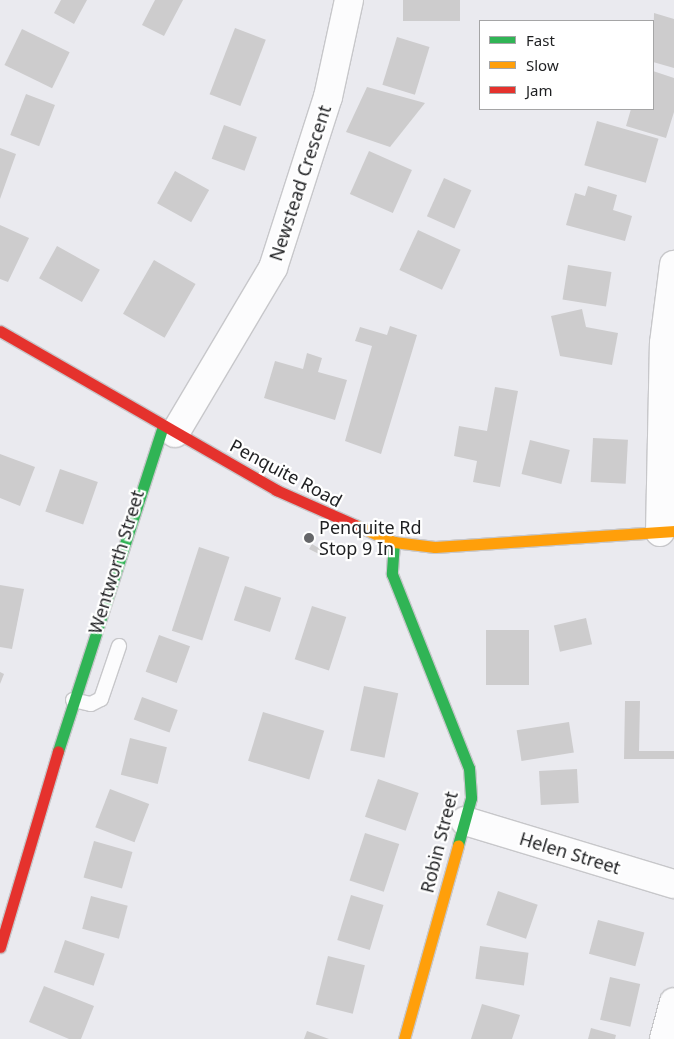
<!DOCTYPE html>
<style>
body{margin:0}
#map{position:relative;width:674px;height:1039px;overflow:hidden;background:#eaeaef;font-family:"Noto Sans",sans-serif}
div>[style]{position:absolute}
.building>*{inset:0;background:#cdcccd;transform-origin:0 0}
.roads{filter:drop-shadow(1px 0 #c7c7ca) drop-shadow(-1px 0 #c7c7ca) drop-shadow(0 1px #c7c7ca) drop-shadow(0 -1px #c7c7ca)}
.lane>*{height:14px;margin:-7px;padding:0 7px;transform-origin:7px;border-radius:7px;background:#fcfcfd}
.street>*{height:28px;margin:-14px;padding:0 14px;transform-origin:14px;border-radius:14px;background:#fcfcfd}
.fast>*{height:11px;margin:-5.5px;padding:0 5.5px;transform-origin:5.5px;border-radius:5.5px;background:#30b455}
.slow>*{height:11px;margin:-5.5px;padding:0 5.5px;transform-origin:5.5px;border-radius:5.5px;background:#ff9f0a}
.jam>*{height:11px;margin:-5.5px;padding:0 5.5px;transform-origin:5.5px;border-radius:5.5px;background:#e5322d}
.dots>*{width:14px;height:14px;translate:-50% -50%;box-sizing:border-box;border:2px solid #fff;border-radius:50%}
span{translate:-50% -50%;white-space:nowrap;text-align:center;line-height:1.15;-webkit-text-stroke:4.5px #fff;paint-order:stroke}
.street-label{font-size:18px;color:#1e1f21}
.poi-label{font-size:18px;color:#1e1f21}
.left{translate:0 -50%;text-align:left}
.legend{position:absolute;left:479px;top:20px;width:175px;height:90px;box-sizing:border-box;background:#fff;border:1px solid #a5a5a6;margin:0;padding:6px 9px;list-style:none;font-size:15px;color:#1e1f21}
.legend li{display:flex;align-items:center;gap:10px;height:25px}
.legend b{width:25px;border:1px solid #a5a5a6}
</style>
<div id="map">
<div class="building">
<div style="clip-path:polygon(61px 0,87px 0,74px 24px,54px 13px)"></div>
<div style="clip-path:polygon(155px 0,183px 0,164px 36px,142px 25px)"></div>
<div style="left:403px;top:0;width:57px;height:21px"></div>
<div style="clip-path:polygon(654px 13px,674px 19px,674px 68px,653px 62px)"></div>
<div style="left:235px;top:28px;width:33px;height:71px;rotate:21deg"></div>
<div style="left:22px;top:29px;width:53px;height:40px;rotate:26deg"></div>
<div style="left:397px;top:37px;width:34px;height:50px;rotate:17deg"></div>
<div style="clip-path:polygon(653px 71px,674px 78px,674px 112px,666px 138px,626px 126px,631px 109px,653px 109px)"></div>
<div style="clip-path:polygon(367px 87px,425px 103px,390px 147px,346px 132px)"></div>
<div style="left:26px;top:94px;width:31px;height:44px;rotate:21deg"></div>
<div style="left:597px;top:121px;width:64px;height:46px;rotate:16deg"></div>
<div style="left:224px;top:125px;width:35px;height:36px;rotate:20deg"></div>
<div style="clip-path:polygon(0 148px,16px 154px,0 199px)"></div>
<div style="left:369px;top:151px;width:47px;height:47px;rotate:24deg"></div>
<div style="left:175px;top:171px;width:39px;height:37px;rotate:29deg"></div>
<div style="left:444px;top:178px;width:30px;height:42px;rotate:24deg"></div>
<div style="clip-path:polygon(588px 186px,617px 195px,613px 210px,632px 216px,625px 241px,566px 225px,575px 193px,585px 196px)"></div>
<div style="clip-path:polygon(0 225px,29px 238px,8px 282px,0 279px)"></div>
<div style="left:418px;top:230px;width:47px;height:44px;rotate:25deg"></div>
<div style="left:57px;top:246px;width:49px;height:37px;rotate:29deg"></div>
<div style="left:154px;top:260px;width:48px;height:62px;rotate:30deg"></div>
<div style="left:568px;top:265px;width:44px;height:35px;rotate:9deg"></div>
<div style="clip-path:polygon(582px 309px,586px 327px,618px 333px,612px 365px,560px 356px,551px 316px)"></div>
<div style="clip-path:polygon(390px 326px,417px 335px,381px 454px,345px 441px,372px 346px,355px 341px,360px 327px,387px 335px)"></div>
<div style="clip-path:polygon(307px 353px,322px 358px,318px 372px,347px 380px,335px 420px,264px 398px,275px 361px,303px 369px)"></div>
<div style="clip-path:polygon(495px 387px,518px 391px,500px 487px,473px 482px,477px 461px,454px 456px,459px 426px,487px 431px)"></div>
<div style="left:593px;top:438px;width:35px;height:44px;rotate:3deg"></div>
<div style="left:530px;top:440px;width:41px;height:35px;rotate:14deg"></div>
<div style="clip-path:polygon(0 454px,35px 467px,20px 506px,0 498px)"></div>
<div style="left:60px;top:469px;width:40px;height:45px;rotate:19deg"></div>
<div style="clip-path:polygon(312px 544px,322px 550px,319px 554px,309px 549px)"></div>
<div style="left:199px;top:547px;width:32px;height:88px;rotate:18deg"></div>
<div style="clip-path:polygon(0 585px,24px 589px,12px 649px,0 647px)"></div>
<div style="left:245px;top:586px;width:38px;height:36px;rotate:18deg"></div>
<div style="left:312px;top:606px;width:36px;height:56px;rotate:18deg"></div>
<div style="left:586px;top:618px;width:27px;height:33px;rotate:77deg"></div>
<div style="left:486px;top:630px;width:43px;height:55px"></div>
<div style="left:159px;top:635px;width:33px;height:39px;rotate:20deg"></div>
<div style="clip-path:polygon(0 672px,4px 674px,0 684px)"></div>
<div style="left:364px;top:686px;width:35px;height:66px;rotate:12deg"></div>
<div style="left:142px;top:697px;width:38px;height:24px;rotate:20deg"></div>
<div style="clip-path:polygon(625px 701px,640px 701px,639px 751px,674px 751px,674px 759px,624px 759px)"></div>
<div style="left:263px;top:712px;width:64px;height:51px;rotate:17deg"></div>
<div style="left:569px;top:722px;width:31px;height:53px;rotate:81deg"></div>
<div style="left:130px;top:738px;width:38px;height:38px;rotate:14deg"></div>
<div style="left:577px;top:769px;width:34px;height:38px;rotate:87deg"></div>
<div style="left:378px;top:779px;width:43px;height:40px;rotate:19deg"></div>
<div style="left:110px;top:789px;width:42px;height:41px;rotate:21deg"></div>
<div style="left:365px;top:833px;width:36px;height:50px;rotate:18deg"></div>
<div style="left:94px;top:841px;width:40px;height:38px;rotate:16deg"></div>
<div style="left:498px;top:891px;width:42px;height:36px;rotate:19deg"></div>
<div style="left:351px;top:895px;width:34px;height:47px;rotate:17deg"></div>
<div style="left:91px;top:896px;width:38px;height:34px;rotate:15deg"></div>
<div style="left:598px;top:920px;width:48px;height:35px;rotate:15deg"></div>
<div style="left:65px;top:940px;width:42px;height:34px;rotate:19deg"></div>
<div style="left:480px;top:946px;width:49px;height:33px;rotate:8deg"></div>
<div style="left:328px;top:956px;width:38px;height:50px;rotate:14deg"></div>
<div style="left:610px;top:977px;width:31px;height:44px;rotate:13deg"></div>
<div style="clip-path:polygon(44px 986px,94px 1006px,81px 1039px,69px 1039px,29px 1022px)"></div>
<div style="clip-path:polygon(482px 1004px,520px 1015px,512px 1039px,471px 1039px)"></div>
<div style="clip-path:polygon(591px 1028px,616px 1035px,615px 1039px,588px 1039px)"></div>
<div style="clip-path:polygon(307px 1031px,329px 1039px,304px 1039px)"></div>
</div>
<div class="roads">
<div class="lane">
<div style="left:73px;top:700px;width:18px;rotate:13deg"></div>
<div style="left:91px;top:704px;width:11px;rotate:-27deg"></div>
<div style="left:101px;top:699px;width:56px;rotate:-71.2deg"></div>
</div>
<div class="street">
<div style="left:175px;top:433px;width:192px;rotate:-59.3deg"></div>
<div style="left:273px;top:268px;width:180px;rotate:-72.2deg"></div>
<div style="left:328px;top:97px;width:99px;rotate:-77.8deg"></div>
<div style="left:660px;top:532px;width:189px;rotate:-88.8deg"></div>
<div style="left:664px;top:343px;width:79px;rotate:-82.7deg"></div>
<div style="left:465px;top:821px;width:218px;rotate:16.8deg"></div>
<div style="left:664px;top:1039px;width:38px;rotate:-75deg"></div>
</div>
<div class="fast">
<div style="left:394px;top:542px;width:32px;rotate:94deg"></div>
<div style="left:392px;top:574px;width:209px;rotate:68.4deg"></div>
<div style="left:469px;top:768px;width:30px;rotate:86deg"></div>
<div style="left:471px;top:798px;width:49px;rotate:105.5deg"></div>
<div style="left:58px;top:751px;width:342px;rotate:-72.1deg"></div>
</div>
<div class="slow">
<div style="left:355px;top:525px;width:43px;rotate:23.6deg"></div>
<div style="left:394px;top:542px;width:41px;rotate:7deg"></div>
<div style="left:435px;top:547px;width:240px;rotate:-3.8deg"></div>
<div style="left:404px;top:1039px;width:201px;rotate:-74.4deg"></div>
</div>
<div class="jam">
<div style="left:0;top:331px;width:319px;rotate:29.9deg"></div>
<div style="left:276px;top:490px;width:86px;rotate:23.9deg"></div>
<div style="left:0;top:947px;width:204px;rotate:-73.5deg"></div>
</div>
</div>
<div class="dots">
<div style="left:309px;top:538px;background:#656669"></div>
</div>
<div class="street-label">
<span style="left:300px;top:183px;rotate:-72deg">Newstead Crescent</span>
<span style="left:286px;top:473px;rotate:28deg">Penquite Road</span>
<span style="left:116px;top:562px;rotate:-73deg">Wentworth Street</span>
<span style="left:439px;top:842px;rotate:-76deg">Robin Street</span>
<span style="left:570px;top:853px;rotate:17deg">Helen Street</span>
</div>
<div class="poi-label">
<span class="left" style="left:319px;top:538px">Penquite Rd<br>Stop 9 In</span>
</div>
<ul class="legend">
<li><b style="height:6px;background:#30b455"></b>Fast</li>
<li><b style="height:6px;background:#ff9f0a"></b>Slow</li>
<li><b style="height:6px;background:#e5322d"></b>Jam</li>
</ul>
</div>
